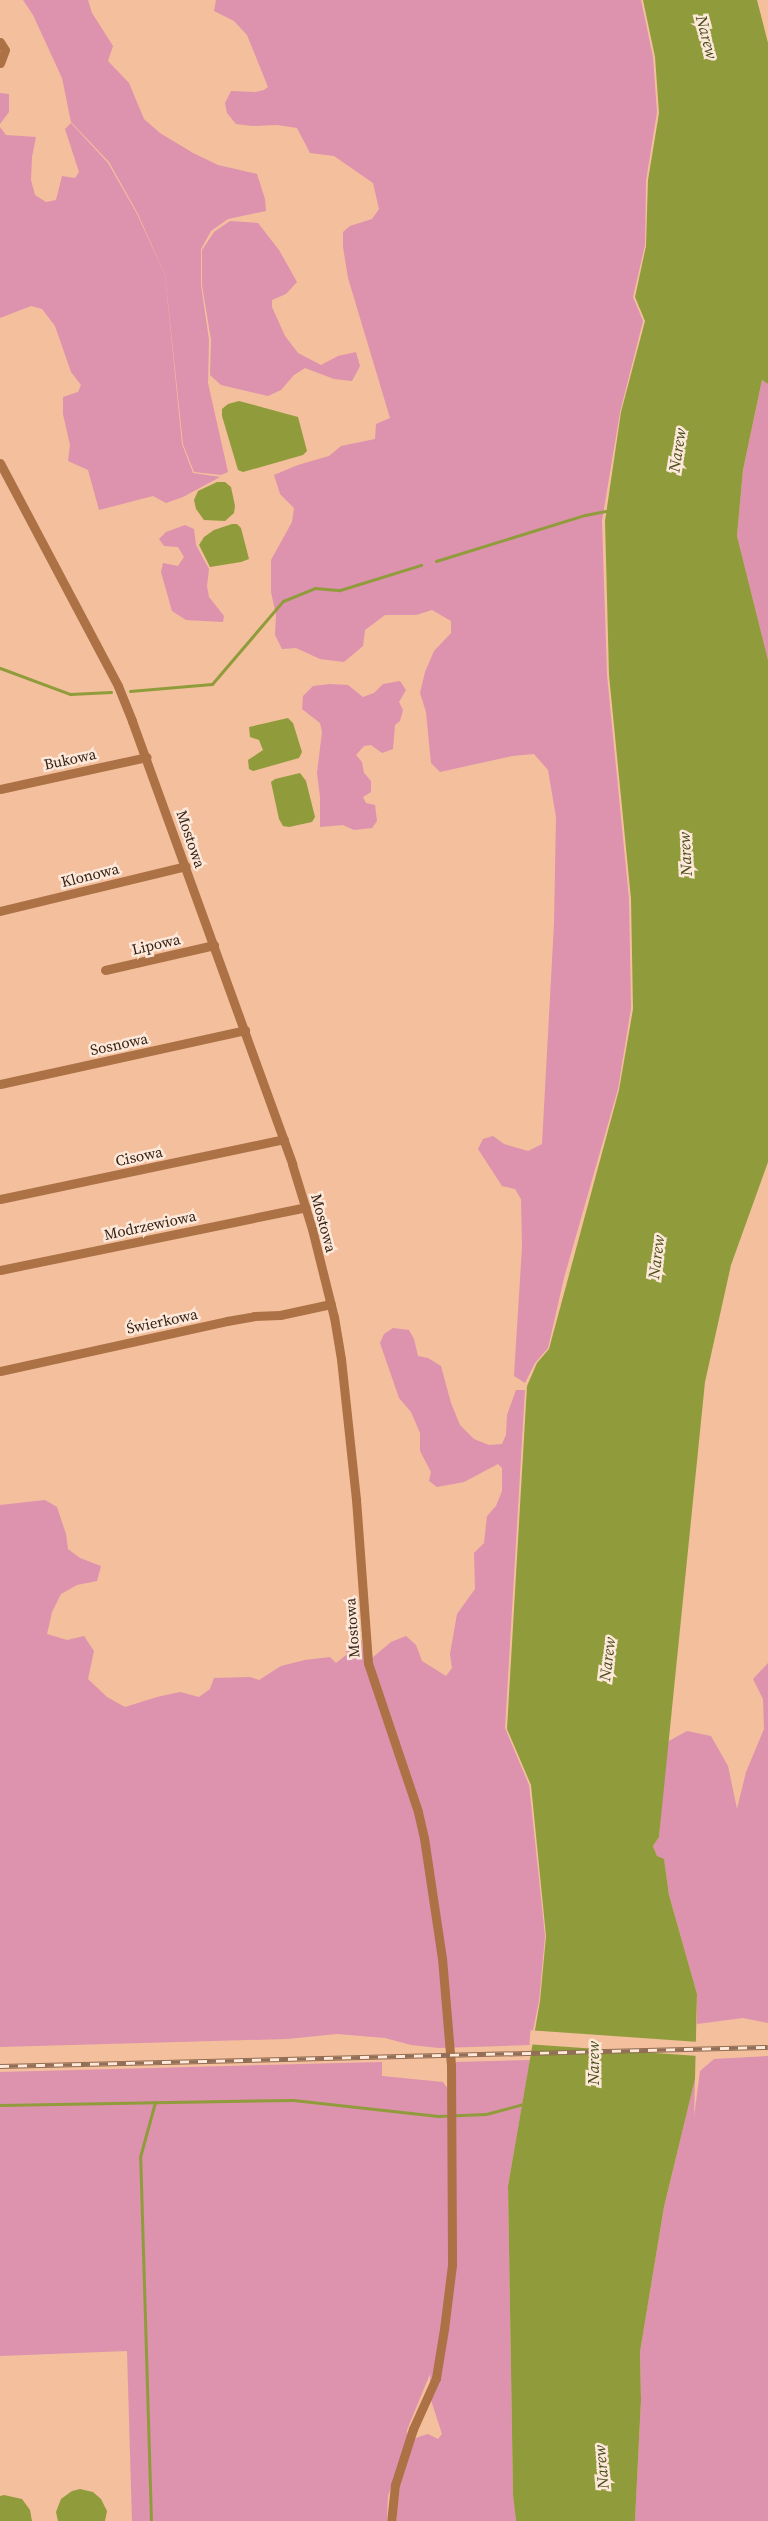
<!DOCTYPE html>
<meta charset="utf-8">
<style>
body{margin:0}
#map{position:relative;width:768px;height:2521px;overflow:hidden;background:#f3bf9c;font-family:"Source Serif 4",serif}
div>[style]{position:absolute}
.green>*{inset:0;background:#dd92ae}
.water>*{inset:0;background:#909c3b}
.pier>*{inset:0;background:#f3bf9c;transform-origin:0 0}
.stream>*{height:3px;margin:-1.5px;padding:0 1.5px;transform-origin:1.5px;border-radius:1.5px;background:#909c3b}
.street>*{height:9px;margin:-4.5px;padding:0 4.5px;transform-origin:4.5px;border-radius:4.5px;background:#ac7145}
.rail>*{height:5px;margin-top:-2.5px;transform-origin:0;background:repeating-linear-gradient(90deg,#fde8d9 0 9px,#916e55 0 18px);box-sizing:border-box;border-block:1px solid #916e55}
span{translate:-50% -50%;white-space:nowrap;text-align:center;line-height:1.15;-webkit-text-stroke:5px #fde8d9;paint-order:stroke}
.street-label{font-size:15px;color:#321f11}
.water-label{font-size:16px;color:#474d1a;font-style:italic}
</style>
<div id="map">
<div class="green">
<div style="clip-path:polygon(23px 0,88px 0,92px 13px,113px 46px,108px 61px,129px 83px,144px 119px,160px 133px,193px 153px,218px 165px,257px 174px,265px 199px,266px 211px,228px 219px,211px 231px,201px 249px,201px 285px,209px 340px,208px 383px,228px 472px,221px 475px,194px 472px,183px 444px,165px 275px,138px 214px,109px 162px,71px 122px,62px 78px,33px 15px)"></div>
<div style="clip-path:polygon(216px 0,641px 0,653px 57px,657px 112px,646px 181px,645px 245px,633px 297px,643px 321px,620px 412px,602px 521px,607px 675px,629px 899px,631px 1008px,618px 1089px,564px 1278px,548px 1348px,535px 1363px,525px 1383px,514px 1376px,522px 1247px,521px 1199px,515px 1189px,502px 1186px,478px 1149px,483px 1139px,493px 1136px,504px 1144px,528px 1151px,542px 1144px,554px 924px,556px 817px,548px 770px,534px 754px,512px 756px,440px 772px,431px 763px,426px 712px,420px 693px,425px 672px,434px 651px,451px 633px,451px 621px,432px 610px,416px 615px,385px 615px,365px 630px,363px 646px,344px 662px,320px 659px,296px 648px,282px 649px,275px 635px,276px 615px,271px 592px,271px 560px,292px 522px,294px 508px,280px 494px,274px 475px,298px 465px,329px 456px,341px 446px,375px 439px,376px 424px,390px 418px,348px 278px,343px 247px,343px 232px,350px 226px,372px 219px,379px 209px,373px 183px,334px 156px,310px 153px,297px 128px,277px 125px,252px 126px,236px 124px,227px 113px,225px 103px,231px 91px,255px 92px,264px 90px,268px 87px,247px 35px,234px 21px,214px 11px)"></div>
<div style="clip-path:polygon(0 93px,9px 94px,9px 112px,0 124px)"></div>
<div style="clip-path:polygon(71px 123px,108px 163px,137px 214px,165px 275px,182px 444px,193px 473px,220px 477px,183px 497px,166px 503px,153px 496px,99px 510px,88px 470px,68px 461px,70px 445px,63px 414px,63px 397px,78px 392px,81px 385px,71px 372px,55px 326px,42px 309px,31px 306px,0 318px,0 127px,6px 135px,36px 137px,32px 157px,31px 180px,35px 195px,46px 202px,56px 200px,62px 176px,75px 178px,79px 172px,65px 129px)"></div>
<div style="clip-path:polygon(230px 221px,258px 223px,279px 250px,297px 282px,286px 294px,272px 300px,272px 307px,285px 336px,298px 353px,321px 365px,338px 356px,356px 352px,360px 366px,352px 381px,334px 379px,305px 368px,294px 375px,281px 390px,268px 396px,221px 385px,210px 375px,211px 340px,202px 285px,202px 250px,214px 232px)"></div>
<div style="clip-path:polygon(762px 380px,768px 384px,768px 660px,737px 536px,743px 470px)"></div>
<div style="clip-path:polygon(185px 525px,194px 529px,196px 545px,209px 569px,207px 586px,209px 597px,224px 616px,223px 622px,186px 620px,172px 611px,161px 572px,163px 563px,178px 566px,184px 557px,178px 547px,164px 546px,159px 539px,166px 532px)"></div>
<div style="clip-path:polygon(400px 681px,406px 690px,399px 702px,403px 710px,400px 721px,395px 725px,393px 749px,382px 753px,371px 745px,364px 746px,356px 755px,362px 762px,364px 773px,371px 781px,371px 792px,363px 797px,366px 803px,375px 805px,377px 821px,372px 828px,354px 830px,343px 825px,320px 827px,320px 797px,317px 773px,322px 732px,320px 723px,302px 709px,303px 696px,313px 686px,330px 684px,348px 685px,363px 697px,374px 693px,383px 684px)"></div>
<div style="clip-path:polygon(393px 1328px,409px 1330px,414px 1339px,418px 1356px,428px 1358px,441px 1366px,451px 1403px,460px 1425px,474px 1439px,489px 1445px,502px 1444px,506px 1435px,507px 1415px,516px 1390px,525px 1390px,505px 1728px,529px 1785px,545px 1936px,539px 2001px,530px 2045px,439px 2048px,411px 2045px,385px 2038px,337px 2034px,287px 2039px,0 2047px,0 1505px,45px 1500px,57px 1507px,66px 1534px,68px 1549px,80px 1558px,101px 1566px,97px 1581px,77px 1585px,61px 1594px,52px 1612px,47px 1634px,67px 1640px,84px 1636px,94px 1651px,88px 1679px,107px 1697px,125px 1707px,157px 1697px,180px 1692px,199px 1697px,210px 1689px,214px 1678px,250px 1677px,259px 1680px,281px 1666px,305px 1660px,330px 1657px,336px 1663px,346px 1655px,348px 1642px,354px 1635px,361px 1639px,364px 1655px,372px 1658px,391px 1642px,406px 1636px,416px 1645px,422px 1661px,446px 1676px,452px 1668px,450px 1654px,457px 1614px,475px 1589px,474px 1553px,484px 1543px,487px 1516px,496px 1506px,502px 1491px,502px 1468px,498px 1464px,464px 1482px,437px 1487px,429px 1481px,431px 1472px,420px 1451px,420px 1433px,411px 1412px,399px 1398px,380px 1343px,384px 1334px)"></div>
<div style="clip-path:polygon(768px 1663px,768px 2023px,743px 2018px,697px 2024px,697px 1994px,669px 1895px,664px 1860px,657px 1856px,653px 1846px,659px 1837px,667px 1742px,687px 1731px,711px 1736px,728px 1766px,737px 1809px,746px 1772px,764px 1729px,763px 1699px,753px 1679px)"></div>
<div style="clip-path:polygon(768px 2056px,768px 2521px,635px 2521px,641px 2400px,640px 2352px,664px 2207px,695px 2079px,694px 2117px,700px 2071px,714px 2059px)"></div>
<div style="clip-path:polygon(evenodd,530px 2060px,508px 2186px,513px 2495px,516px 2521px,396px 2521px,400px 2487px,398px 2467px,388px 2496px,387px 2521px,132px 2521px,127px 2351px,0 2356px,0 2072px,382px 2062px,382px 2076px,443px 2082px,455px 2099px,456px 2062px,530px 2060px,430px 2374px,431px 2400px,442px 2434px,438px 2439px,428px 2434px,418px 2437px,408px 2444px,407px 2430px,430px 2374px)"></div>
</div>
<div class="water">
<div style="clip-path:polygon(643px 0,757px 0,768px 43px,768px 384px,762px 380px,743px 470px,737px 536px,768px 660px,768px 1162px,731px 1265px,705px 1382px,659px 1837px,653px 1846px,657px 1856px,664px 1859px,669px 1895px,697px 1994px,695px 2079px,664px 2207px,640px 2352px,641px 2400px,635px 2521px,516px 2521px,513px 2495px,508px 2186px,540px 2001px,546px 1936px,531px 1785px,507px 1729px,527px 1386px,537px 1363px,549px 1349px,619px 1090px,633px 1009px,631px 899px,609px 675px,605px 521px,621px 412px,645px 321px,635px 297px,646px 246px,648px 180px,659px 113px,655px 57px)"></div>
<div style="clip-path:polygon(239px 401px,298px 417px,307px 451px,303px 455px,243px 472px,238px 470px,222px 416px,222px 409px,228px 404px)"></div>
<div style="clip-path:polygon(217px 482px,225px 482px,231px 487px,235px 506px,234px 513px,225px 521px,204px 520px,196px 509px,194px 500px,198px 491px)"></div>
<div style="clip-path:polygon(232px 524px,237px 524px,241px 528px,249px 559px,241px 562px,210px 567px,199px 545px,204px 537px,214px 530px)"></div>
<div style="clip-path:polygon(288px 718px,293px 723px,302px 752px,299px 758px,253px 771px,249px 769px,248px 760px,263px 750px,259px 740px,250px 737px,249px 727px)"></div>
<div style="clip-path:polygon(300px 773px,306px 781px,315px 817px,312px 822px,289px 827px,283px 826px,279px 819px,271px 782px,275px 779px)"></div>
<div style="clip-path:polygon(80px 2489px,93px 2492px,101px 2499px,107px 2511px,105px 2521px,58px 2521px,56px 2512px,61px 2499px,72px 2491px)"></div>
<div style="clip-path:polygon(4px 2495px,22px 2499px,30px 2510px,32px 2521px,0 2521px,0 2496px)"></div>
</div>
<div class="pier">
<div style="left:699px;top:2042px;width:14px;height:169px;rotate:94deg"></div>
</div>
<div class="stream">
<div style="left:436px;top:561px;width:156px;rotate:-17.2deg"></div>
<div style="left:585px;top:515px;width:21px;rotate:-11deg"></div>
<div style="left:0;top:668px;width:75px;rotate:20.4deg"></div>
<div style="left:70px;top:694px;width:41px;rotate:-2.8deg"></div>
<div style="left:130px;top:691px;width:82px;rotate:-4.9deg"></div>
<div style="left:212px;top:684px;width:109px;rotate:-49.5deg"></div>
<div style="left:283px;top:601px;width:35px;rotate:-22deg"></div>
<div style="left:315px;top:588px;width:25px;rotate:5deg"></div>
<div style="left:340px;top:590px;width:85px;rotate:-17.2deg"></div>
<div style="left:0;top:2105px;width:293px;rotate:-1deg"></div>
<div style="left:293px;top:2100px;width:146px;rotate:6.3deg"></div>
<div style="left:438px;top:2116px;width:48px;rotate:-2.4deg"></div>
<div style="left:486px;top:2114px;width:39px;rotate:-15deg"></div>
<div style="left:151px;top:2521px;width:364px;rotate:-91.7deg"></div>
<div style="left:140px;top:2157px;width:57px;rotate:-74.7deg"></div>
</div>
<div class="street">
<div style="left:0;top:42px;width:9px;rotate:58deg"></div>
<div style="left:5px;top:50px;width:14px;rotate:111deg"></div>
<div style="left:0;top:463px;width:252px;rotate:62.1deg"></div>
<div style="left:118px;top:686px;width:38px;rotate:68deg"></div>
<div style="left:132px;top:721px;width:471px;rotate:70.1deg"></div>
<div style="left:292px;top:1164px;width:68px;rotate:72.9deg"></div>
<div style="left:312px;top:1229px;width:91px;rotate:76deg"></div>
<div style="left:334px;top:1317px;width:43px;rotate:80.5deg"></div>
<div style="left:341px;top:1359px;width:141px;rotate:83.9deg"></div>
<div style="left:356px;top:1499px;width:164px;rotate:85.8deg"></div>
<div style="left:368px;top:1663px;width:157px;rotate:71.4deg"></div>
<div style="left:418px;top:1812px;width:27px;rotate:77deg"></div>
<div style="left:424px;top:1838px;width:121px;rotate:81.5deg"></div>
<div style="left:442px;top:1958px;width:107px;rotate:85.2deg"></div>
<div style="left:451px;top:2065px;width:200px;rotate:89.7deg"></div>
<div style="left:452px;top:2265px;width:64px;rotate:97.1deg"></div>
<div style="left:444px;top:2329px;width:50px;rotate:99.3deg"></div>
<div style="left:436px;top:2378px;width:56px;rotate:114.3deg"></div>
<div style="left:413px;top:2429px;width:59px;rotate:107.8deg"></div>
<div style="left:395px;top:2485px;width:36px;rotate:96deg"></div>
<div style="left:0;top:789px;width:150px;rotate:-12.3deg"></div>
<div style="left:0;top:911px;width:191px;rotate:-13.6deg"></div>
<div style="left:105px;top:970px;width:112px;rotate:-12.9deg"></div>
<div style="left:0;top:1084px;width:251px;rotate:-12.4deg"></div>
<div style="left:0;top:1199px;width:290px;rotate:-11.9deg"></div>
<div style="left:0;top:1270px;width:312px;rotate:-11.6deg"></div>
<div style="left:0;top:1371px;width:232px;rotate:-12.4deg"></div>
<div style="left:227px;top:1321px;width:27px;rotate:-10deg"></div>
<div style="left:254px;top:1316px;width:26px;rotate:-2deg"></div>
<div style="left:280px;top:1315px;width:52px;rotate:-12.2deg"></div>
</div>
<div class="rail">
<div style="left:0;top:2066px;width:768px;rotate:-1.42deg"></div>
</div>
<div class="street-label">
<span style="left:70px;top:759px;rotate:-12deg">Bukowa</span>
<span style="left:191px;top:839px;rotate:71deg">Mostowa</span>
<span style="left:90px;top:875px;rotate:-14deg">Klonowa</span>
<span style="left:156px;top:944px;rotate:-13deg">Lipowa</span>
<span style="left:119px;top:1044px;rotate:-12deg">Sosnowa</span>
<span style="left:139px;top:1156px;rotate:-12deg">Cisowa</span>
<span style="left:324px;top:1223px;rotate:75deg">Mostowa</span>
<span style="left:150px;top:1225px;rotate:-12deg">Modrzewiowa</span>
<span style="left:162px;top:1321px;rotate:-12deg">Świerkowa</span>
<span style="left:352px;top:1628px;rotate:-94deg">Mostowa</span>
</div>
<div class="water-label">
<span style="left:707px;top:37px;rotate:75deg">Narew</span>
<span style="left:677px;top:450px;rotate:-81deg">Narew</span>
<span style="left:685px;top:854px;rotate:-93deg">Narew</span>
<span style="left:656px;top:1257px;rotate:-83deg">Narew</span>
<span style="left:607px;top:1659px;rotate:-83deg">Narew</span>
<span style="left:593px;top:2063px;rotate:-90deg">Narew</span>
<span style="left:601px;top:2467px;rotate:-95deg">Narew</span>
</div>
</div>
